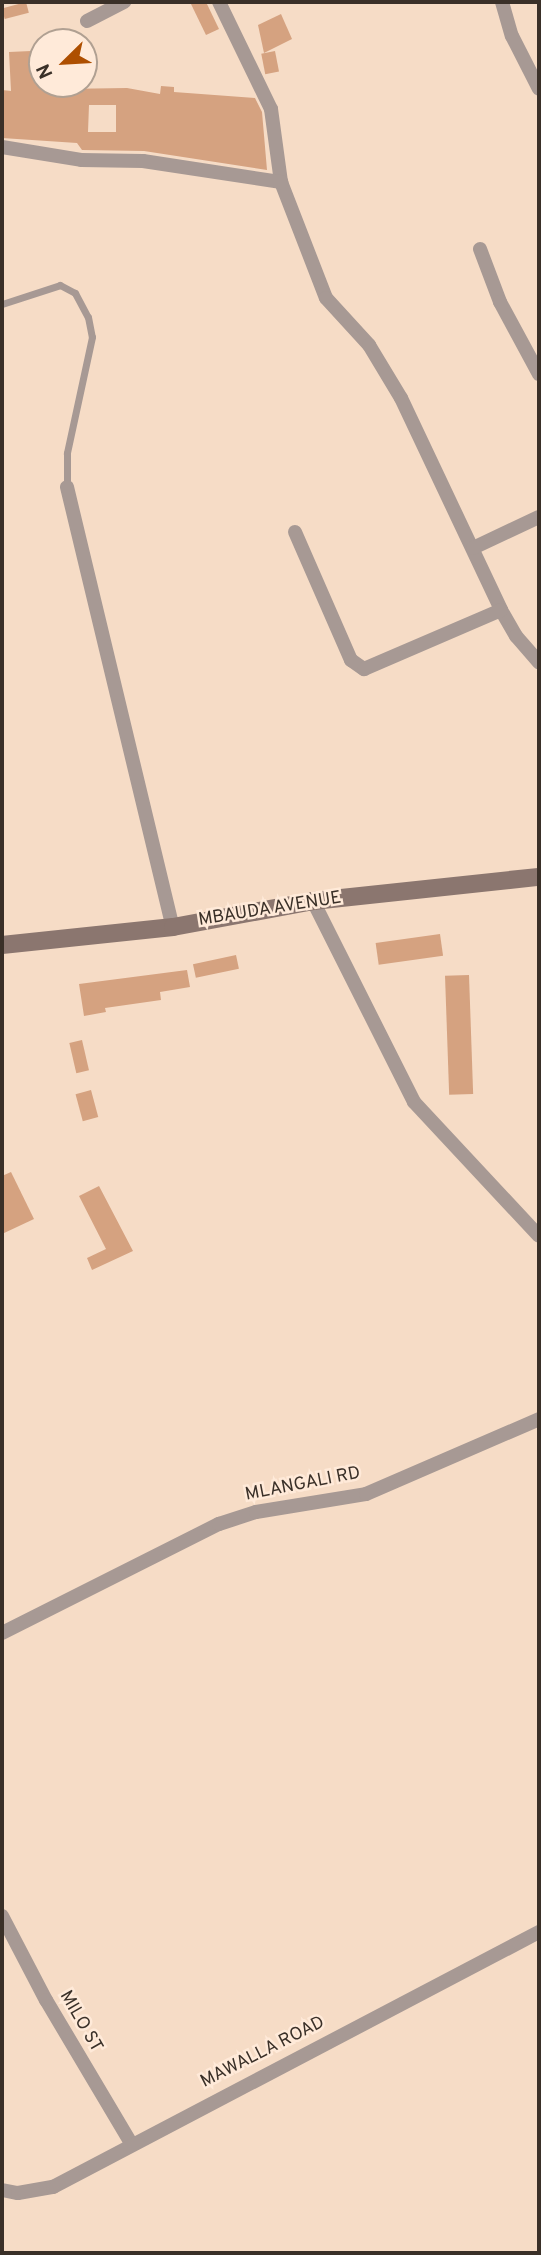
<!DOCTYPE html>
<style>
body{margin:0}
#map{position:relative;width:541px;height:2255px;overflow:hidden;background:#f6dcc6;font-family:Overpass,sans-serif}
div>[style]{position:absolute}
.building>*{inset:0;background:#d5a280;transform-origin:0 0}
.lane>*{height:7px;margin:-3.5px;padding:0 3.5px;transform-origin:3.5px;border-radius:3.5px;background:#a79994}
.street>*{height:14px;margin:-7px;padding:0 7px;transform-origin:7px;border-radius:7px;background:#a79994}
.secondary>*{height:18px;margin:-9px;padding:0 9px;transform-origin:9px;border-radius:9px;background:#8b766f}
span{translate:-50% -50%;white-space:nowrap;text-align:center;line-height:1.15;-webkit-text-stroke:5px #ffead9;paint-order:stroke}
.street-label{font-size:18px;color:#3a3028}
.frame{position:absolute;inset:0;border:4px solid #3a3028;pointer-events:none}
.north{position:absolute;left:28px;top:28px;width:70px;height:70px;box-sizing:border-box;background:#ffead9;border:2px solid #b0a092;border-radius:50%;rotate:246deg;font-size:19px;font-weight:700;line-height:28px;text-align:center;color:#3a3028}
.north::after{content:'';display:block;margin:auto;width:24px;height:32px;background:#ae4f00;clip-path:polygon(50% 0,100% 100%,50% 72%,0 100%)}
</style>
<div id="map">
<div class="building">
<div style="left:26px;top:2px;width:11px;height:25px;rotate:75deg"></div>
<div style="clip-path:polygon(190px 2px,206px 2px,219px 29px,206px 35px)"></div>
<div style="clip-path:polygon(281px 14px,292px 39px,264px 53px,258px 25px)"></div>
<div style="clip-path:polygon(evenodd,31px 51px,32px 78px,42px 78px,42px 84px,61px 84px,61px 89px,127px 88px,160px 94px,161px 86px,174px 87px,174px 92px,255px 98px,262px 112px,267px 170px,144px 151px,82px 150px,77px 143px,2px 138px,2px 90px,11px 91px,9px 52px,31px 51px,89px 105px,116px 105px,116px 132px,88px 132px,89px 105px)"></div>
<div style="left:275px;top:51px;width:21px;height:14px;rotate:79deg"></div>
<div style="left:440px;top:934px;width:22px;height:65px;rotate:82deg"></div>
<div style="left:236px;top:955px;width:14px;height:44px;rotate:78deg"></div>
<div style="clip-path:polygon(187px 970px,190px 987px,160px 992px,161px 1000px,105px 1008px,106px 1012px,84px 1016px,79px 984px)"></div>
<div style="left:469px;top:975px;width:119px;height:24px;rotate:88deg"></div>
<div style="left:82px;top:1040px;width:31px;height:13px;rotate:77deg"></div>
<div style="left:91px;top:1090px;width:28px;height:16px;rotate:75deg"></div>
<div style="clip-path:polygon(11px 1172px,34px 1219px,2px 1234px,2px 1176px)"></div>
<div style="clip-path:polygon(99px 1186px,133px 1251px,92px 1270px,87px 1258px,106px 1249px,79px 1196px)"></div>
</div>
<div class="lane">
<div style="left:2px;top:304px;width:61px;rotate:-18.1deg"></div>
<div style="left:60px;top:285px;width:17px;rotate:28deg"></div>
<div style="left:75px;top:293px;width:27px;rotate:62deg"></div>
<div style="left:88px;top:317px;width:20px;rotate:79deg"></div>
<div style="left:92px;top:337px;width:119px;rotate:102.2deg"></div>
<div style="left:67px;top:453px;width:34px;rotate:90deg"></div>
</div>
<div class="street">
<div style="left:219px;top:2px;width:119px;rotate:64.1deg"></div>
<div style="left:271px;top:109px;width:74px;rotate:82.2deg"></div>
<div style="left:281px;top:182px;width:124px;rotate:68.8deg"></div>
<div style="left:326px;top:298px;width:64px;rotate:47.5deg"></div>
<div style="left:369px;top:345px;width:62px;rotate:58.9deg"></div>
<div style="left:401px;top:398px;width:234px;rotate:64.7deg"></div>
<div style="left:501px;top:610px;width:30px;rotate:60deg"></div>
<div style="left:516px;top:636px;width:35px;rotate:49deg"></div>
<div style="left:502px;top:2px;width:35px;rotate:74deg"></div>
<div style="left:512px;top:36px;width:59px;rotate:63deg"></div>
<div style="left:87px;top:21px;width:42px;rotate:-27.2deg"></div>
<div style="left:2px;top:147px;width:80px;rotate:9.3deg"></div>
<div style="left:81px;top:160px;width:62px;rotate:0.9deg"></div>
<div style="left:143px;top:161px;width:140px;rotate:8.7deg"></div>
<div style="left:480px;top:249px;width:57px;rotate:69.3deg"></div>
<div style="left:500px;top:302px;width:82px;rotate:61.6deg"></div>
<div style="left:67px;top:487px;width:453px;rotate:76.5deg"></div>
<div style="left:295px;top:532px;width:140px;rotate:66.4deg"></div>
<div style="left:351px;top:660px;width:16px;rotate:35deg"></div>
<div style="left:364px;top:669px;width:149px;rotate:-23.3deg"></div>
<div style="left:473px;top:548px;width:73px;rotate:-25.2deg"></div>
<div style="left:313px;top:901px;width:225px;rotate:63.3deg"></div>
<div style="left:414px;top:1102px;width:183px;rotate:47deg"></div>
<div style="left:2px;top:1633px;width:243px;rotate:-26.7deg"></div>
<div style="left:219px;top:1524px;width:39px;rotate:-18deg"></div>
<div style="left:256px;top:1512px;width:111px;rotate:-9.3deg"></div>
<div style="left:366px;top:1494px;width:189px;rotate:-23.4deg"></div>
<div style="left:2px;top:1916px;width:95px;rotate:62.4deg"></div>
<div style="left:46px;top:2000px;width:166px;rotate:59.3deg"></div>
<div style="left:2px;top:2190px;width:16px;rotate:11deg"></div>
<div style="left:18px;top:2193px;width:36px;rotate:-10deg"></div>
<div style="left:53px;top:2187px;width:549px;rotate:-27.69deg"></div>
</div>
<div class="secondary">
<div style="left:2px;top:945px;width:172px;rotate:-6deg"></div>
<div style="left:173px;top:927px;width:142px;rotate:-10.5deg"></div>
<div style="left:313px;top:901px;width:227px;rotate:-6.1deg"></div>
</div>
<div class="street-label">
<span style="left:270px;top:910px;rotate:-9deg">MBAUDA AVENUE</span>
<span style="left:303px;top:1485px;rotate:-11deg">MLANGALI RD</span>
<span style="left:80px;top:2022px;rotate:60deg">MILO ST</span>
<span style="left:263px;top:2053px;rotate:-27deg">MAWALLA ROAD</span>
</div>
<div class="frame"></div>
<div class="north">N</div>
</div>
